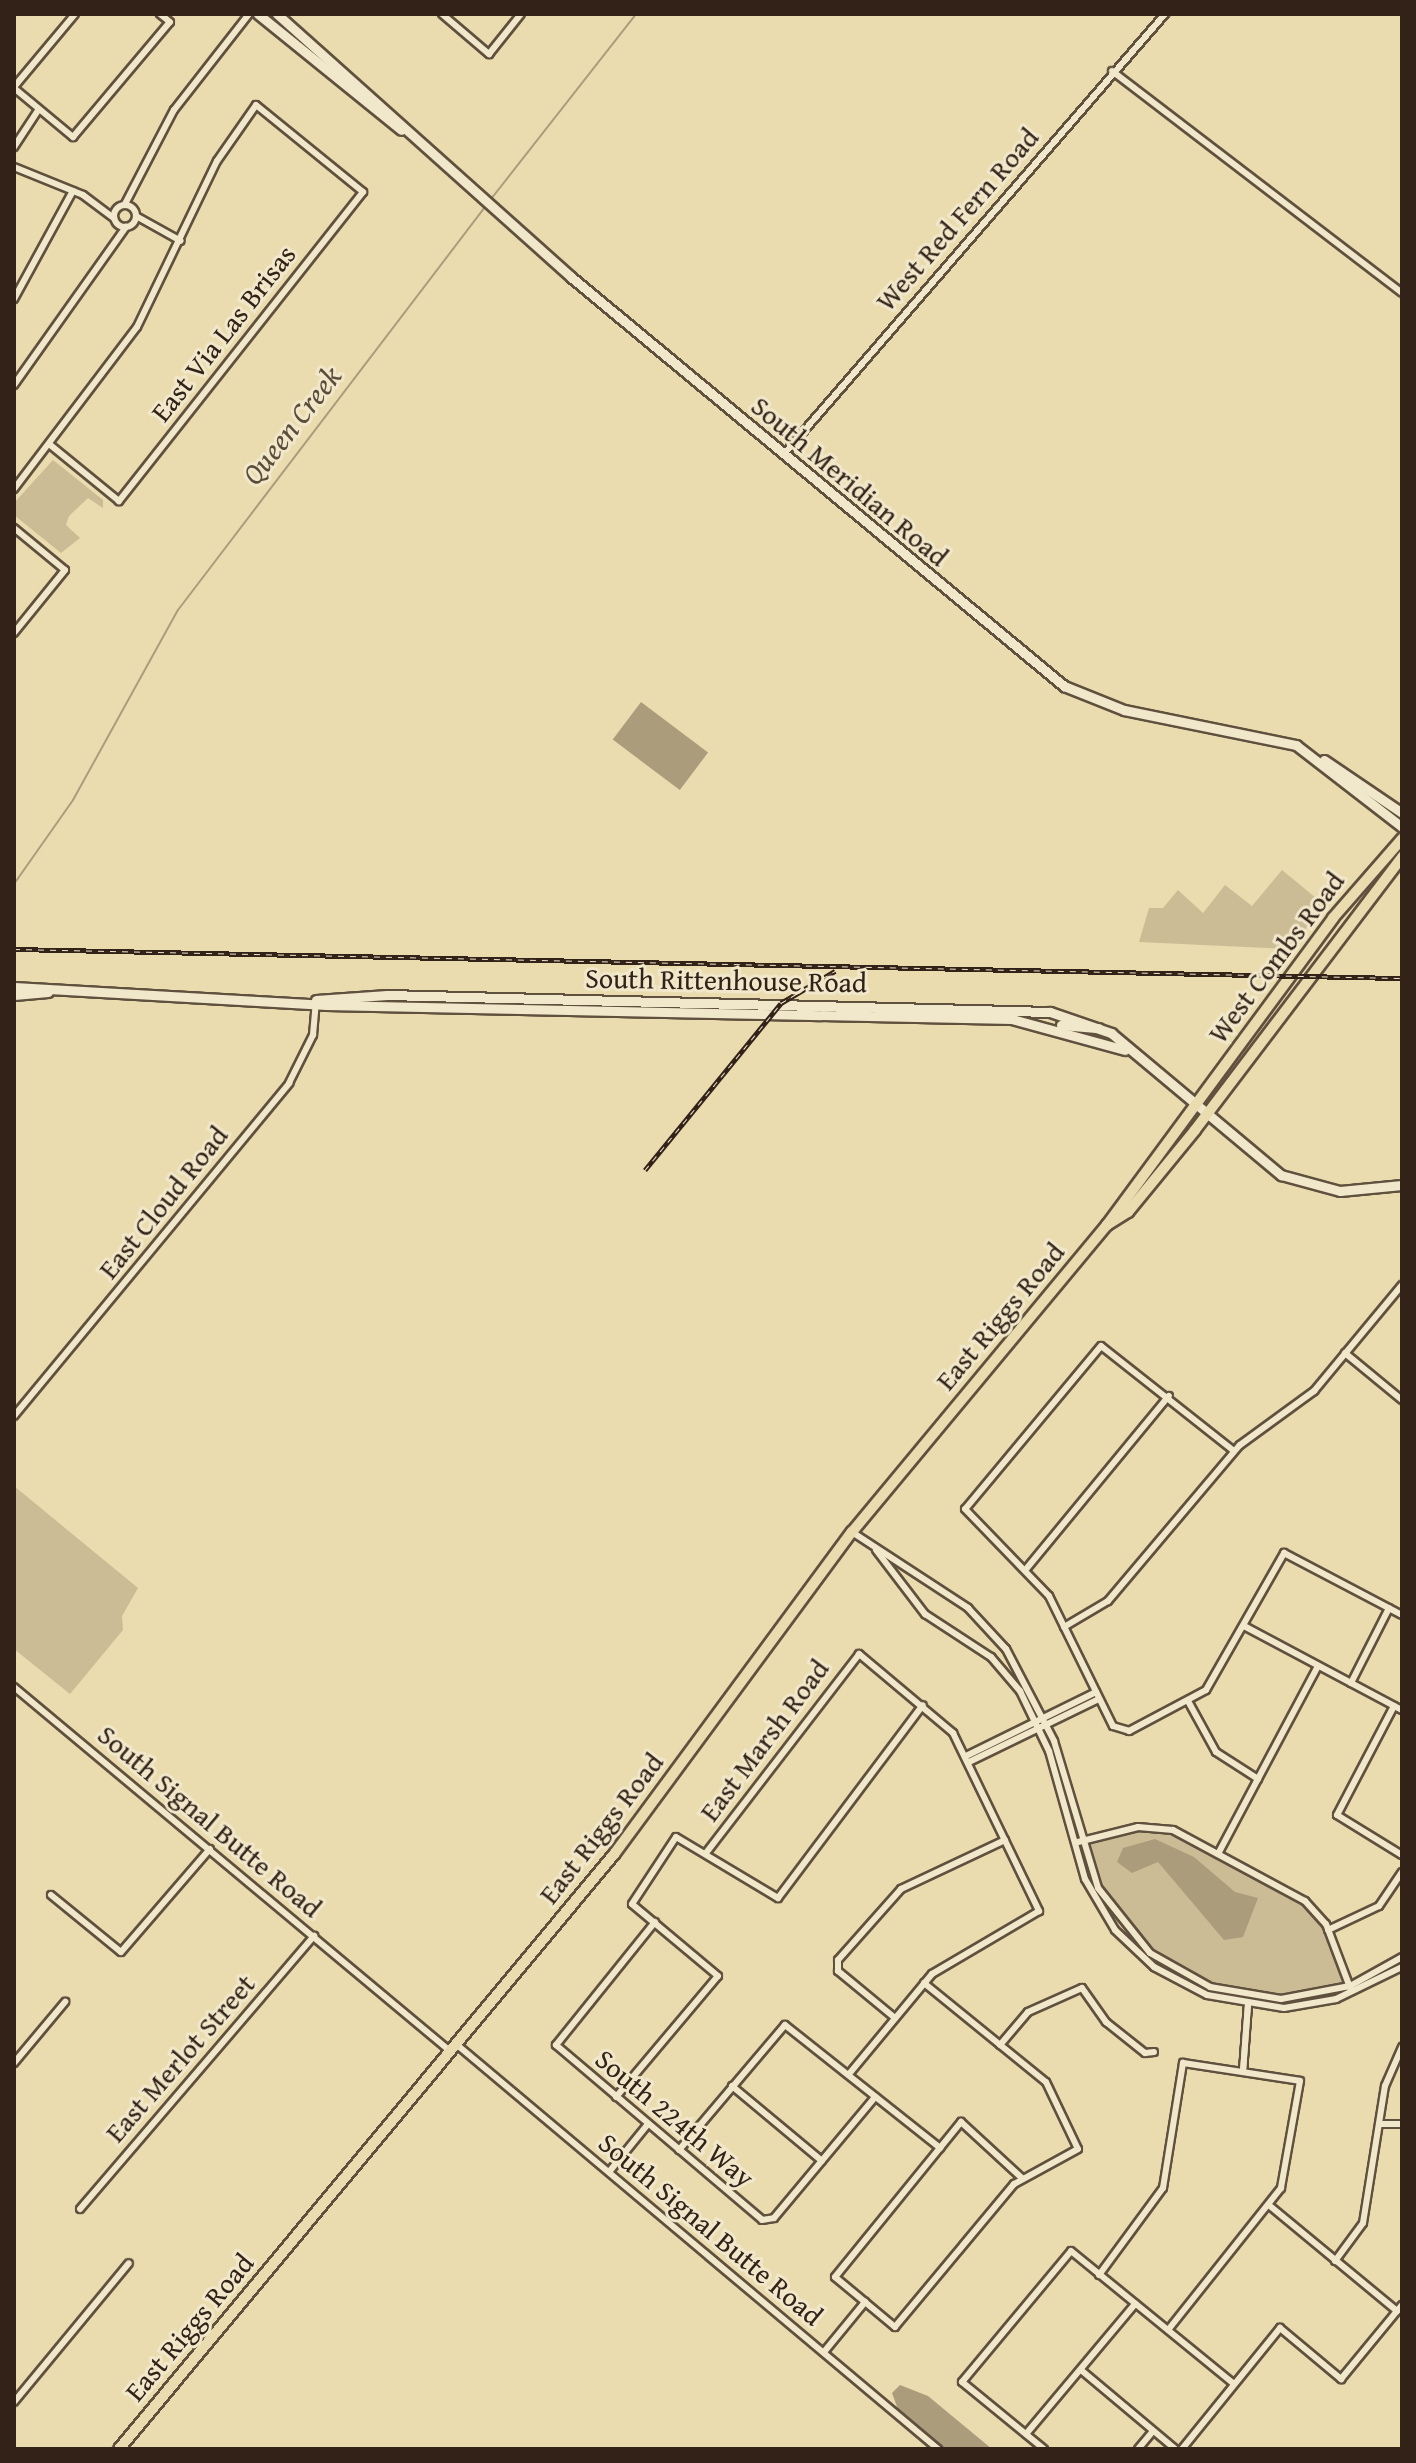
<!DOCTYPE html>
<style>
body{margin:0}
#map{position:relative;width:1416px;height:2463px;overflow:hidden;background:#eadcaf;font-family:"Gentium Book Plus",serif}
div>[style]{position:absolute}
.green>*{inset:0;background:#cbbc95}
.water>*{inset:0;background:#ab9d7c;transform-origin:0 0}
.stream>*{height:2px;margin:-1px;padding:0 1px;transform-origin:1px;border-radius:1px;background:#ab9d7c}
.roads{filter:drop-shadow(2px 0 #60503e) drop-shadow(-2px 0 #60503e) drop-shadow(0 2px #60503e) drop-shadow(0 -2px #60503e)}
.street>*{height:6px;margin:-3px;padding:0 3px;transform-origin:3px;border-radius:3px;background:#f1e8cb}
.street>.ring{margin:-3px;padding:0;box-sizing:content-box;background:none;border:6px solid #f1e8cb;border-radius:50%}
.secondary>*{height:9px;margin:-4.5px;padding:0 4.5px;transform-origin:4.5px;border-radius:4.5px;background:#f1e8cb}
.primary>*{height:10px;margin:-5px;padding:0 5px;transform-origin:5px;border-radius:5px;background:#eadcaf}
.rail>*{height:5px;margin-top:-2.5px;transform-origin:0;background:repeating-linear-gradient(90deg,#f1e8cb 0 6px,#322218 0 12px);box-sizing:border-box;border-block:2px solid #322218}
span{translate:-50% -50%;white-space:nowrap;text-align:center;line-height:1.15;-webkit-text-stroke:6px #f1e8cb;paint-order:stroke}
.street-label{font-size:28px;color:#322218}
.water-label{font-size:30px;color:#5c4d3b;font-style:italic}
.frame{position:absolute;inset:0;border:16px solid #322218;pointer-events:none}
</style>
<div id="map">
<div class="green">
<div style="clip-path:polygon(53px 460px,103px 500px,103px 508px,88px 498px,69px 516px,66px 525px,80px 538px,61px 553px,14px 515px,14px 503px)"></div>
<div style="clip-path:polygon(1282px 870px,1327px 907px,1287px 949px,1139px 942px,1149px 908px,1163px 908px,1178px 890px,1203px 913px,1225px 885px,1252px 906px)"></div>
<div style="clip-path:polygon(14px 1486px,138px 1588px,122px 1616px,123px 1630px,70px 1694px,14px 1649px)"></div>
<div style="clip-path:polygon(1141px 1829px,1171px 1832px,1305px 1904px,1325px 1930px,1346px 1985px,1300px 1995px,1225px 1989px,1152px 1950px,1103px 1891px,1085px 1843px)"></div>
</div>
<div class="water">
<div style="left:641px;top:702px;width:84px;height:47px;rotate:37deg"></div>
<div style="clip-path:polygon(1155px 1839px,1194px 1857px,1235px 1892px,1258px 1898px,1243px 1937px,1224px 1940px,1158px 1862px,1132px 1873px,1117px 1862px,1123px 1848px)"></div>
<div style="clip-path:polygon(900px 2385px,928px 2396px,992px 2449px,942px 2449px,900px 2415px,892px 2393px)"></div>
</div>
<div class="stream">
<div style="left:491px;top:199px;width:235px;rotate:-51.9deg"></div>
<div style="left:14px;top:884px;width:103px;rotate:-54.9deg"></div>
<div style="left:73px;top:800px;width:217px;rotate:-61.1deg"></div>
<div style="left:178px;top:610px;width:507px;rotate:-52.7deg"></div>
</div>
<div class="roads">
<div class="street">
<div style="left:442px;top:14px;width:62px;rotate:40.4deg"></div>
<div style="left:489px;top:54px;width:51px;rotate:-51.3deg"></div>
<div style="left:1112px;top:71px;width:365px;rotate:37.4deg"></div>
<div style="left:14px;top:87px;width:95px;rotate:-50.1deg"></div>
<div style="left:14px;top:88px;width:77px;rotate:39.7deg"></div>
<div style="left:73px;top:137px;width:150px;rotate:-49.9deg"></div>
<div style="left:170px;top:22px;width:13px;rotate:-141deg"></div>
<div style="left:14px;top:147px;width:45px;rotate:-56.7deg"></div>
<div style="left:14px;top:167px;width:74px;rotate:22.1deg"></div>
<div style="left:83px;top:195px;width:39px;rotate:37deg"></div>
<div style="left:125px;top:204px;width:106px;rotate:-62.5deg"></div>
<div style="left:174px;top:110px;width:122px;rotate:-52deg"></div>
<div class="ring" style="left:114px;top:205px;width:16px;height:16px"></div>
<div style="left:136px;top:216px;width:51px;rotate:29.1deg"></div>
<div style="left:14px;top:299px;width:123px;rotate:-61.4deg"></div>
<div style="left:14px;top:385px;width:194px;rotate:-54.7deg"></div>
<div style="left:784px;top:454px;width:582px;rotate:-49.11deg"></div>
<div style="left:14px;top:489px;width:203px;rotate:-52.8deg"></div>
<div style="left:137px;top:327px;width:184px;rotate:-64.3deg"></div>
<div style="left:217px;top:161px;width:68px;rotate:-55.1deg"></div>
<div style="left:256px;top:105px;width:138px;rotate:39.1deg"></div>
<div style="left:363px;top:192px;width:394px;rotate:128.3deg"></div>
<div style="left:119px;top:501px;width:90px;rotate:-140.8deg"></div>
<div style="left:14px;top:528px;width:66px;rotate:39.5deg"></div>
<div style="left:65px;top:570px;width:81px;rotate:129deg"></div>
<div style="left:1345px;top:1353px;width:74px;rotate:39.5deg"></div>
<div style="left:14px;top:1416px;width:432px;rotate:-50.4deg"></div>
<div style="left:289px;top:1083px;width:54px;rotate:-63.4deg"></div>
<div style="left:313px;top:1035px;width:34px;rotate:-85deg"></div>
<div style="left:1234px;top:1451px;width:169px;rotate:-141.7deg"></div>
<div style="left:1101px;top:1346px;width:212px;rotate:129.8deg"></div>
<div style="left:965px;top:1509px;width:121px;rotate:46deg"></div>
<div style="left:1049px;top:1596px;width:145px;rotate:63.8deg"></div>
<div style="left:1113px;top:1726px;width:17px;rotate:17deg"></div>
<div style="left:1129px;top:1731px;width:87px;rotate:-28deg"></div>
<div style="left:1206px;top:1690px;width:158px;rotate:-60.3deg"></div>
<div style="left:1284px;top:1553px;width:133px;rotate:27.7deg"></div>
<div style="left:852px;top:1532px;width:139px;rotate:33.2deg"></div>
<div style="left:968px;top:1608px;width:56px;rotate:47.2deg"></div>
<div style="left:1006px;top:1649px;width:104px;rotate:62.4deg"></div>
<div style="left:1054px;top:1741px;width:153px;rotate:73.3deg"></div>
<div style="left:1098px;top:1888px;width:83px;rotate:51.3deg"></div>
<div style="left:1150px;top:1953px;width:69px;rotate:29.5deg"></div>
<div style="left:1210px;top:1987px;width:72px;rotate:9.6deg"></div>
<div style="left:1281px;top:1999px;width:70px;rotate:-10.7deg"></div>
<div style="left:1350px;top:1986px;width:60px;rotate:-29.1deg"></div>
<div style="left:876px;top:1550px;width:81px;rotate:52.6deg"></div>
<div style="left:925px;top:1614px;width:79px;rotate:33.1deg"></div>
<div style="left:991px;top:1657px;width:45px;rotate:49.5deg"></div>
<div style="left:1020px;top:1691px;width:67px;rotate:64.2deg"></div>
<div style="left:1049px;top:1751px;width:133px;rotate:74.3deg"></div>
<div style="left:1085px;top:1879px;width:59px;rotate:59.5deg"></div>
<div style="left:1115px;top:1930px;width:54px;rotate:43.5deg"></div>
<div style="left:1154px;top:1967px;width:60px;rotate:27.8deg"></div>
<div style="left:1207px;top:1995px;width:78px;rotate:9.6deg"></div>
<div style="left:1284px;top:2008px;width:53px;rotate:-9.8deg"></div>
<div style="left:1336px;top:1999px;width:73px;rotate:-25.9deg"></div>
<div style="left:1027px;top:1568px;width:223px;rotate:-50.5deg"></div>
<div style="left:1244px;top:1626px;width:179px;rotate:28deg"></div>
<div style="left:1064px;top:1627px;width:51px;rotate:-30.6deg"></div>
<div style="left:1108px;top:1601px;width:204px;rotate:-49.8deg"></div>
<div style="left:1240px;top:1445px;width:92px;rotate:-36.1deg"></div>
<div style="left:1314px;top:1391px;width:138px;rotate:-50.3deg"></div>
<div style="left:1351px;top:1683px;width:84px;rotate:-63.1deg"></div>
<div style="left:14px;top:1687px;width:568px;rotate:39.86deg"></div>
<div style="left:1188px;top:1701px;width:58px;rotate:61.2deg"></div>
<div style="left:1216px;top:1752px;width:50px;rotate:32.7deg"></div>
<div style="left:1394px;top:1706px;width:123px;rotate:117.6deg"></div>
<div style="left:1337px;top:1815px;width:76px;rotate:31.6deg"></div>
<div style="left:966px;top:1756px;width:145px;rotate:-26.2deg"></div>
<div style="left:969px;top:1762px;width:144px;rotate:-25.9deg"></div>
<div style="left:1078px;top:1842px;width:62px;rotate:-14deg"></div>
<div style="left:1138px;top:1827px;width:35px;rotate:5deg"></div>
<div style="left:1173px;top:1830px;width:150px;rotate:28.3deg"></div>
<div style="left:1305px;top:1901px;width:31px;rotate:48deg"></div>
<div style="left:1326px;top:1924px;width:71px;rotate:69.3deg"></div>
<div style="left:706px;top:1853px;width:251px;rotate:-52.4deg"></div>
<div style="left:859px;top:1654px;width:123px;rotate:40deg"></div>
<div style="left:953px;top:1733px;width:198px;rotate:64.2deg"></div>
<div style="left:1039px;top:1911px;width:124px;rotate:149.5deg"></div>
<div style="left:932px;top:1974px;width:131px;rotate:129.7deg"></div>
<div style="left:1218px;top:1854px;width:213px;rotate:-62deg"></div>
<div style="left:51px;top:1895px;width:90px;rotate:39.2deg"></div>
<div style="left:121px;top:1952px;width:136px;rotate:-49.2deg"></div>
<div style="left:655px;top:1922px;width:158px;rotate:128.8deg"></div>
<div style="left:556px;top:2045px;width:270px;rotate:40.3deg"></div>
<div style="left:762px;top:2220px;width:12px;rotate:-9deg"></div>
<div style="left:774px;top:2218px;width:158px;rotate:-50.1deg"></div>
<div style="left:1328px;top:1930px;width:56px;rotate:-25.2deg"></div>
<div style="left:1379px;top:1906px;width:41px;rotate:-55.9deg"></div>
<div style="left:924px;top:1983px;width:157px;rotate:39.1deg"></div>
<div style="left:1046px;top:2082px;width:74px;rotate:64.5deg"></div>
<div style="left:1078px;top:2149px;width:73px;rotate:151.3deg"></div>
<div style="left:1014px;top:2184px;width:186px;rotate:129.8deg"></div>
<div style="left:895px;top:2327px;width:78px;rotate:-140.2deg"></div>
<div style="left:835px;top:2277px;width:200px;rotate:-50.9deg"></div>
<div style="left:961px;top:2122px;width:83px;rotate:42.6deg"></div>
<div style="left:895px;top:2018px;width:74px;rotate:-140.5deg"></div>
<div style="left:838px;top:1971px;width:11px;rotate:-90deg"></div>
<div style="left:838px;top:1960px;width:95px;rotate:-48.4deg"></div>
<div style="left:901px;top:1889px;width:115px;rotate:-25.2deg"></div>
<div style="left:456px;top:2044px;width:630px;rotate:40.04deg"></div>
<div style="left:1000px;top:2045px;width:43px;rotate:-49.7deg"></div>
<div style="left:1028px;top:2012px;width:59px;rotate:-24deg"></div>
<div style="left:1082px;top:1988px;width:42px;rotate:54.8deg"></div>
<div style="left:1106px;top:2022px;width:50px;rotate:38.5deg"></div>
<div style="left:1145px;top:2053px;width:9px;rotate:-6deg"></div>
<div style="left:14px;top:2063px;width:80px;rotate:-50.1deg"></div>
<div style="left:1243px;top:2071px;width:66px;rotate:-85.7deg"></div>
<div style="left:1243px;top:2072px;width:68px;rotate:-85.8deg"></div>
<div style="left:732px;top:2086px;width:117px;rotate:39.8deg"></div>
<div style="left:616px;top:2097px;width:158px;rotate:-49.9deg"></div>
<div style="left:718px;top:1976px;width:112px;rotate:-140.1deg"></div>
<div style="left:632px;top:1904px;width:80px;rotate:-56.7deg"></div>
<div style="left:676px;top:1837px;width:119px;rotate:30.9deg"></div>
<div style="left:778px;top:1898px;width:241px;rotate:-53.1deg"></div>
<div style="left:1379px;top:2124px;width:23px"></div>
<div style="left:679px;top:2150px;width:164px;rotate:-49.7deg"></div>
<div style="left:785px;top:2025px;width:198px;rotate:38.4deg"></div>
<div style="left:609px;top:2172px;width:62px;rotate:-50.9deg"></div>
<div style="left:1270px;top:2206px;width:165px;rotate:39.6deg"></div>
<div style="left:80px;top:2209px;width:360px;rotate:-49.4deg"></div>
<div style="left:1335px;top:2261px;width:47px;rotate:-53.6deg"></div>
<div style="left:1363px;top:2223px;width:139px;rotate:-80.9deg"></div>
<div style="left:1385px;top:2086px;width:43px;rotate:-66.4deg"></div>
<div style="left:1099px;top:2275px;width:108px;rotate:-53.7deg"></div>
<div style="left:1163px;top:2188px;width:127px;rotate:-80.9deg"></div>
<div style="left:1183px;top:2063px;width:118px;rotate:8.7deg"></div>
<div style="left:1300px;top:2081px;width:109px;rotate:100.1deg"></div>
<div style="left:1281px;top:2188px;width:181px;rotate:128.5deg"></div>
<div style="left:824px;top:2352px;width:65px;rotate:-50.6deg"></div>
<div style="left:1081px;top:2370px;width:123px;rotate:40deg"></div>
<div style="left:14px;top:2402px;width:180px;rotate:-50.4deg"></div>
<div style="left:1026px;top:2434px;width:170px;rotate:-50deg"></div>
<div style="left:1044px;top:2449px;width:106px;rotate:-140.7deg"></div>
<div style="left:962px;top:2382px;width:170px;rotate:-50.2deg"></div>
<div style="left:1071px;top:2251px;width:210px;rotate:39.2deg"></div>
<div style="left:1138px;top:2449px;width:23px;rotate:-50deg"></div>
<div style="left:1182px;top:2449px;width:156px;rotate:-51deg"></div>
<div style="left:1280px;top:2328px;width:80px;rotate:39.9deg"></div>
<div style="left:1341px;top:2379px;width:96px;rotate:-50.5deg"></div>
</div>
<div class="secondary">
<div style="left:258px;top:14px;width:184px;rotate:39deg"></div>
<div style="left:277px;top:14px;width:394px;rotate:41.8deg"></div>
<div style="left:571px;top:277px;width:641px;rotate:39.68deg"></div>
<div style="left:1064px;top:686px;width:65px;rotate:21.8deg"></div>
<div style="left:1124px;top:710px;width:176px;rotate:11.5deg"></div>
<div style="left:1296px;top:745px;width:134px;rotate:37.7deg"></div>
<div style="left:1324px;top:760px;width:94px;rotate:34.2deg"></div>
<div style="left:14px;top:987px;width:313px;rotate:3.3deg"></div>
<div style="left:326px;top:1005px;width:686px;rotate:1.17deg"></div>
<div style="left:1012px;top:1019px;width:117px;rotate:15.3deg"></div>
<div style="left:14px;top:995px;width:34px;rotate:-5deg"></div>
<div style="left:316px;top:1000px;width:71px;rotate:-4deg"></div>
<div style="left:387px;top:995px;width:663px;rotate:1.47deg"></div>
<div style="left:1050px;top:1012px;width:65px;rotate:19deg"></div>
<div style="left:1111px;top:1033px;width:222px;rotate:39.9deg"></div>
<div style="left:1281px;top:1175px;width:61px;rotate:15.2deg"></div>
<div style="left:1340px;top:1191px;width:62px;rotate:-5.5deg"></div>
<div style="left:1061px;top:1025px;width:38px;rotate:5deg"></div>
</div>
<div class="primary">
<div style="left:1107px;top:1225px;width:25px;rotate:-32deg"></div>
<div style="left:1128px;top:1212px;width:106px;rotate:-50.7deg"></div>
<div style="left:1195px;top:1130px;width:343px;rotate:-52.8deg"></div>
<div style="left:119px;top:2449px;width:775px;rotate:-50.23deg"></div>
<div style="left:615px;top:1853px;width:399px;rotate:-53.6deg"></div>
<div style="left:852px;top:1532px;width:399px;rotate:-50.3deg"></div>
<div style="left:1107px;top:1225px;width:381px;rotate:-53.6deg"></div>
<div style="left:1333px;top:918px;width:105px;rotate:-48.9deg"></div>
</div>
</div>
<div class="rail">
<div style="left:14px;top:949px;width:1388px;rotate:1.2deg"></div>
<div style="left:645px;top:1170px;width:215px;rotate:-50.8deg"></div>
<div style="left:781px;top:1003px;width:63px;rotate:-30.7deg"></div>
</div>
<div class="street-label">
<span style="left:957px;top:219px;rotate:-49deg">West Red Fern Road</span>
<span style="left:223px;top:333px;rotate:-52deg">East Via Las Brisas</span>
<span style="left:850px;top:481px;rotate:40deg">South Meridian Road</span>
<span style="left:1276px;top:957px;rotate:-53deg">West Combs Road</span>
<span style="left:726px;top:980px;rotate:1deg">South Rittenhouse Road</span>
<span style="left:163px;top:1202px;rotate:-51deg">East Cloud Road</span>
<span style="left:1000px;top:1316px;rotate:-50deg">East Riggs Road</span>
<span style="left:764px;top:1740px;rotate:-53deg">East Marsh Road</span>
<span style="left:210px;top:1821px;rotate:40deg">South Signal Butte Road</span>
<span style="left:601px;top:1828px;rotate:-52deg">East Riggs Road</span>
<span style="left:180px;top:2058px;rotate:-49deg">East Merlot Street</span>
<span style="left:675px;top:2118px;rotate:40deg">South 224th Way</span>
<span style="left:711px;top:2229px;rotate:40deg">South Signal Butte Road</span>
<span style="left:189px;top:2327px;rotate:-50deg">East Riggs Road</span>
</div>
<div class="water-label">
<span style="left:291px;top:425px;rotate:-52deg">Queen Creek</span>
</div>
<div class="frame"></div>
</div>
